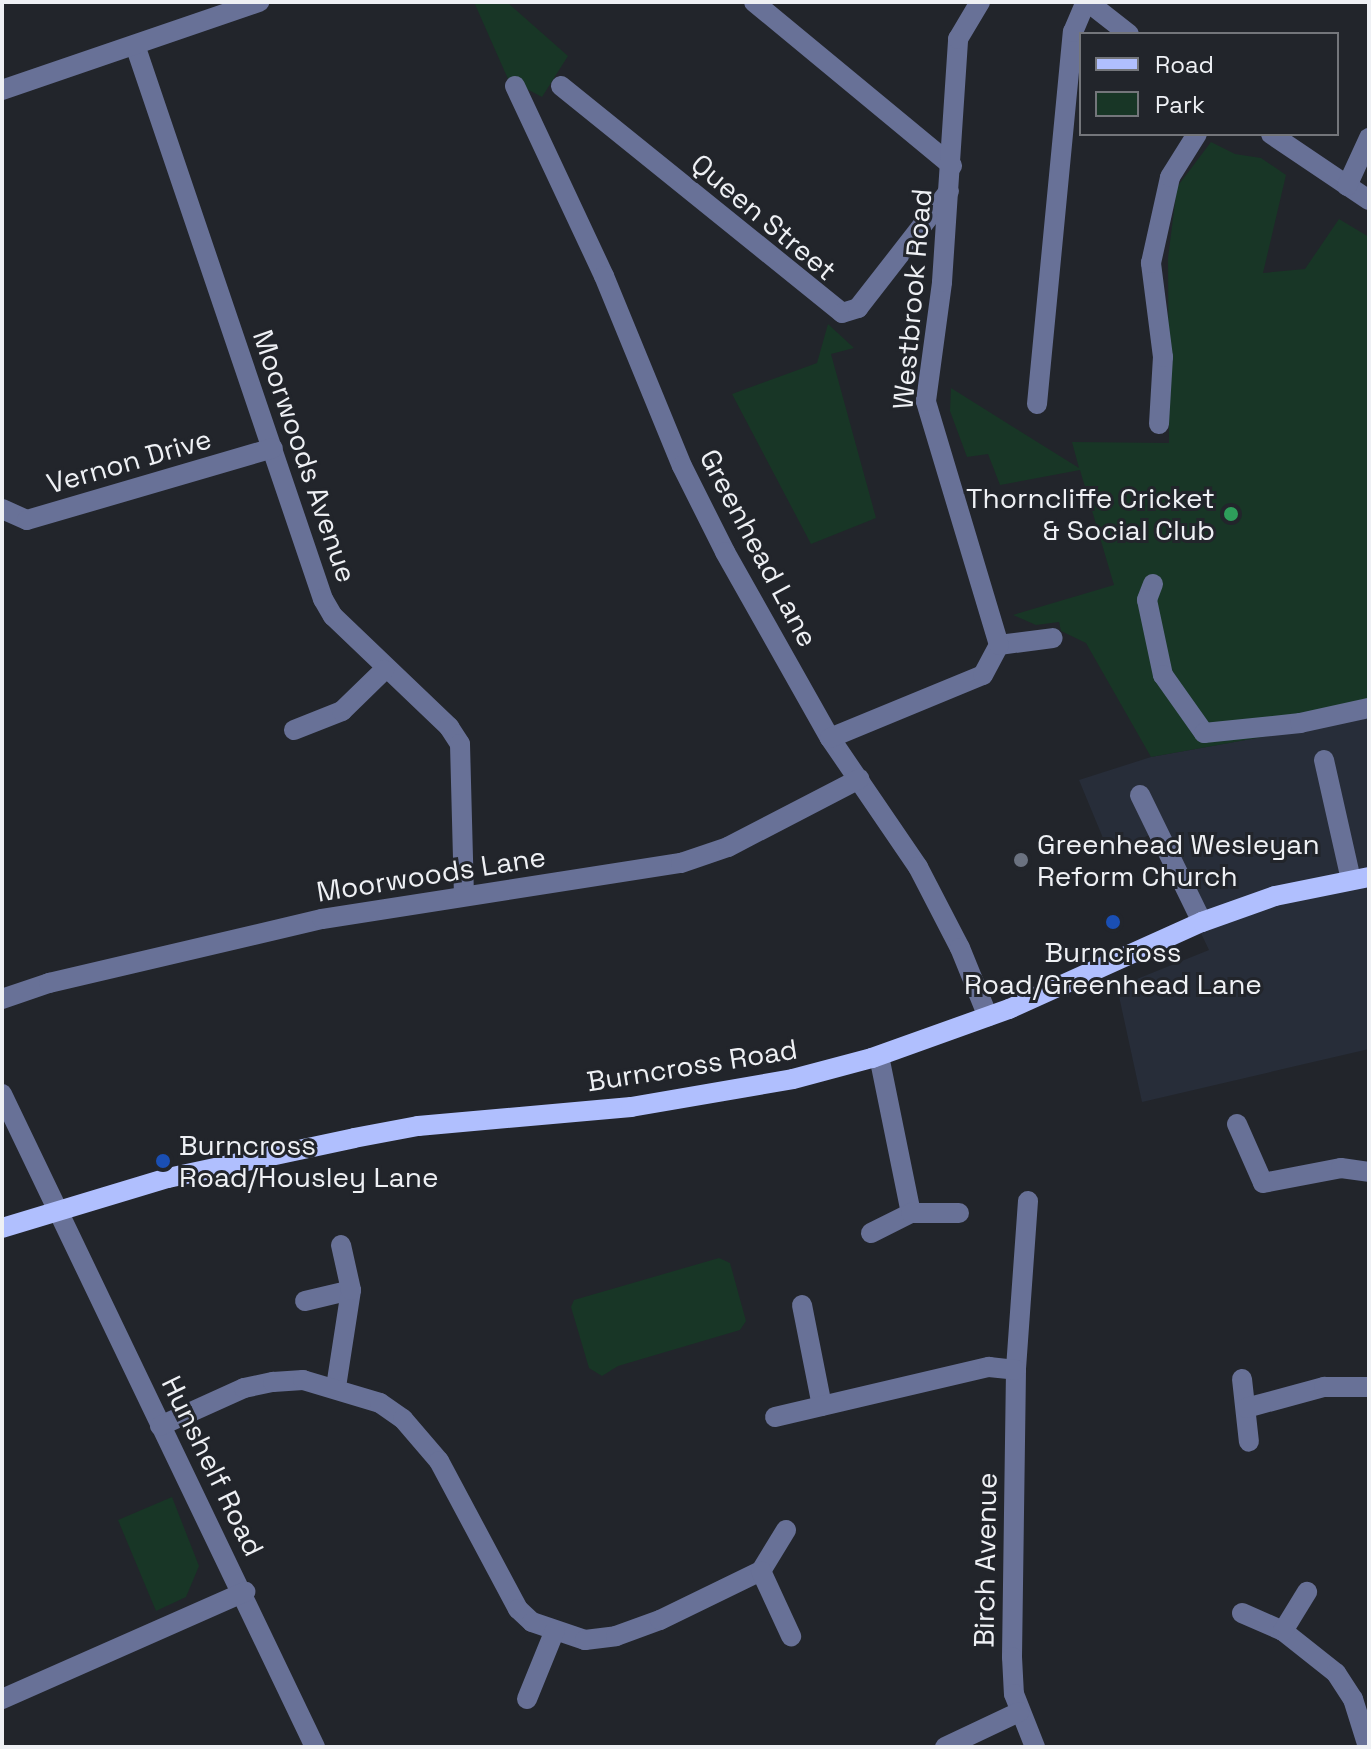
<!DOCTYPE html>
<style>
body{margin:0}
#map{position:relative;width:1371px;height:1749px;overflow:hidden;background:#22252b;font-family:"Space Grotesk",sans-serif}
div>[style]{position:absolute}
.built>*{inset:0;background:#272d39}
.green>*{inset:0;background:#183626}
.minor>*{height:20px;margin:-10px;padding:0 10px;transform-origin:10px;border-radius:10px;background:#687197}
.major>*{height:20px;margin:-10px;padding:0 10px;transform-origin:10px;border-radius:10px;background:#b0bffe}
.dots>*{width:22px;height:22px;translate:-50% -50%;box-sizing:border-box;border:4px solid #22252b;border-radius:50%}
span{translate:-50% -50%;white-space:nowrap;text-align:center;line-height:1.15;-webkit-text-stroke:6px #22252b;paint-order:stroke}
.street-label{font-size:28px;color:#eef0f4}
.poi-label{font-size:28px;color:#eef0f4}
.right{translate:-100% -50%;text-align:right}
.left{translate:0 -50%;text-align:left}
.frame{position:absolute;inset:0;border:4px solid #eef0f4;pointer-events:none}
.legend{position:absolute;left:1079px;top:32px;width:260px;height:104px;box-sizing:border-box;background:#22252b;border:2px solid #74767b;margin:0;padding:10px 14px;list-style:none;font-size:24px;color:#eef0f4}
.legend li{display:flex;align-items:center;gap:16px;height:40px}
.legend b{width:40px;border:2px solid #74767b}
</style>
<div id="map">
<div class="built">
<div style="clip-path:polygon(1369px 718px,1369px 1049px,1142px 1102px,1117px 987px,1209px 950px,1153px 833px,1110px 855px,1079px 780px,1151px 757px)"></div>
</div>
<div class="green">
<div style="clip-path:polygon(474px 2px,507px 2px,568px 56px,542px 97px,508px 79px)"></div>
<div style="clip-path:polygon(1211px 142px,1235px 154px,1261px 158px,1286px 175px,1263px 273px,1305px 269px,1339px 219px,1369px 237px,1369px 718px,1151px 757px,1086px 643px,1061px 631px,1059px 622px,1036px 625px,1013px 615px,1114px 585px,1080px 470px,1000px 485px,988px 454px,967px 457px,950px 411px,951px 388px,1079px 468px,1072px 442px,1169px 443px,1168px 258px,1177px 187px)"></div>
<div style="clip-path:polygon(828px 324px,854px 348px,831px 354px,876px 518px,811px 544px,732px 394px,817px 363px)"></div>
<div style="clip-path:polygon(719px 1258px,730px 1263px,746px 1321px,740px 1330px,618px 1366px,602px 1376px,589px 1368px,571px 1307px,574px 1300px)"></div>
<div style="clip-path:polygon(172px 1497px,199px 1566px,186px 1597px,156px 1611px,118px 1520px)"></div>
</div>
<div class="minor">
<div style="left:754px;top:2px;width:257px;rotate:39.6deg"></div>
<div style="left:1088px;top:2px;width:52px;rotate:38deg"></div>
<div style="left:135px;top:45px;width:585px;rotate:71.26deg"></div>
<div style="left:323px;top:599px;width:20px;rotate:60deg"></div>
<div style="left:333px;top:616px;width:161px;rotate:43.7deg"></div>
<div style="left:449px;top:727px;width:20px;rotate:57deg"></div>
<div style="left:460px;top:744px;width:149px;rotate:88.5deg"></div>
<div style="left:515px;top:86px;width:210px;rotate:64.9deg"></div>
<div style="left:604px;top:276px;width:205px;rotate:67.7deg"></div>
<div style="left:682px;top:466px;width:96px;rotate:63.4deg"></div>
<div style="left:725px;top:552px;width:214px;rotate:60.6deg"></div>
<div style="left:830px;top:738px;width:156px;rotate:55.7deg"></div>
<div style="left:918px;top:867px;width:91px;rotate:62.6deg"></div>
<div style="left:960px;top:948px;width:74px;rotate:67.9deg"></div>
<div style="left:561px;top:86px;width:361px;rotate:38.9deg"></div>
<div style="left:842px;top:313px;width:17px;rotate:-17deg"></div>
<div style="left:858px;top:308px;width:148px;rotate:-52.1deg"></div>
<div style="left:2px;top:90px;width:272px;rotate:-18.9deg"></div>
<div style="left:1271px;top:134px;width:118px;rotate:34deg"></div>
<div style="left:1347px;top:186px;width:53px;rotate:-65.4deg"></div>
<div style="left:1037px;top:404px;width:374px;rotate:-84.5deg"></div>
<div style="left:1073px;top:32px;width:33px;rotate:-67deg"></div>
<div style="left:1159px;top:424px;width:67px;rotate:-86.6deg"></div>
<div style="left:1163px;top:357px;width:95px;rotate:-97.3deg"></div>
<div style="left:1151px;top:263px;width:88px;rotate:-77.5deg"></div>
<div style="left:1170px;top:177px;width:51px;rotate:-57.9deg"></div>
<div style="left:2px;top:509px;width:27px;rotate:24deg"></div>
<div style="left:27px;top:520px;width:256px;rotate:-16.3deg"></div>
<div style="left:1153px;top:584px;width:17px;rotate:111deg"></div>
<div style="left:1147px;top:600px;width:77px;rotate:78deg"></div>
<div style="left:1163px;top:675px;width:71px;rotate:54.7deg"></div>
<div style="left:1204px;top:733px;width:97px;rotate:-5.9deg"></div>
<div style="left:1300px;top:723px;width:71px;rotate:-12.3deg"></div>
<div style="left:999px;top:645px;width:54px;rotate:-7.4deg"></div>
<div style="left:294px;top:730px;width:52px;rotate:-21.6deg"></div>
<div style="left:342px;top:711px;width:59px;rotate:-44.3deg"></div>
<div style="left:830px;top:738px;width:165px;rotate:-22.4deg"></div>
<div style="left:983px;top:675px;width:34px;rotate:-62deg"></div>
<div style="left:999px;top:645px;width:255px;rotate:-106.7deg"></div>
<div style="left:926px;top:401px;width:120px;rotate:-82.3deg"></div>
<div style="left:942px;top:282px;width:244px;rotate:-86.2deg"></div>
<div style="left:958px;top:39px;width:43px;rotate:-59.3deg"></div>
<div style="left:1324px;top:760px;width:123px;rotate:77.3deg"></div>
<div style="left:1140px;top:795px;width:141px;rotate:64deg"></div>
<div style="left:2px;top:999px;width:50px;rotate:-18.8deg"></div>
<div style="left:49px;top:983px;width:280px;rotate:-13.2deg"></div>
<div style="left:322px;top:919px;width:363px;rotate:-8.9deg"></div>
<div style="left:681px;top:863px;width:50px;rotate:-18.8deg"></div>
<div style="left:728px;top:847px;width:148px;rotate:-27.4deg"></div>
<div style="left:879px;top:1056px;width:160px;rotate:78.5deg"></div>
<div style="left:2px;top:1094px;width:724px;rotate:64.39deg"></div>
<div style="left:1237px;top:1124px;width:64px;rotate:66.2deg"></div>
<div style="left:1263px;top:1183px;width:79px;rotate:-10.9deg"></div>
<div style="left:1341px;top:1168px;width:28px;rotate:8deg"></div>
<div style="left:1028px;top:1201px;width:169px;rotate:94.1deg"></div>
<div style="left:1016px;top:1370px;width:287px;rotate:90.8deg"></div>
<div style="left:1012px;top:1657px;width:37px;rotate:87deg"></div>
<div style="left:1014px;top:1694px;width:57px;rotate:68.4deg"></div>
<div style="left:871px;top:1233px;width:45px;rotate:-26.6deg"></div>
<div style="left:911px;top:1213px;width:48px"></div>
<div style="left:305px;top:1301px;width:47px;rotate:-13.4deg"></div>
<div style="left:802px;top:1305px;width:103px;rotate:78.8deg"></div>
<div style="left:1242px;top:1379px;width:63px;rotate:83.7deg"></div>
<div style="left:336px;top:1387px;width:98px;rotate:-81.2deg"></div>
<div style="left:351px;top:1290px;width:46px;rotate:-102.5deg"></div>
<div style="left:1246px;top:1408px;width:81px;rotate:-15.1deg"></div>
<div style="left:1324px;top:1387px;width:45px"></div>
<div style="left:775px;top:1417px;width:220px;rotate:-13.2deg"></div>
<div style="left:989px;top:1367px;width:27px;rotate:6deg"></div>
<div style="left:160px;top:1426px;width:92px;rotate:-24.3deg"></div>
<div style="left:244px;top:1388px;width:30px;rotate:-12deg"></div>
<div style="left:273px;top:1382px;width:30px;rotate:-4deg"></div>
<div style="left:303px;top:1380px;width:80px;rotate:16.6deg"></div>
<div style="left:380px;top:1403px;width:28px;rotate:35deg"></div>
<div style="left:403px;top:1419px;width:55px;rotate:49.4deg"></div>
<div style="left:439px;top:1461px;width:168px;rotate:61.9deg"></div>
<div style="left:518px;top:1609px;width:19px;rotate:43deg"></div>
<div style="left:532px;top:1622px;width:56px;rotate:18.8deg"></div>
<div style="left:585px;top:1640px;width:31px;rotate:-7deg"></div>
<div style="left:616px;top:1636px;width:47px;rotate:-20deg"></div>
<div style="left:660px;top:1620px;width:112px;rotate:-25.9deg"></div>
<div style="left:786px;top:1530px;width:48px;rotate:121.4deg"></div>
<div style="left:761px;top:1571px;width:72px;rotate:65.2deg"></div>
<div style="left:1242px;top:1613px;width:45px;rotate:23.7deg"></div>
<div style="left:1283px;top:1631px;width:68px;rotate:38.4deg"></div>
<div style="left:1336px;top:1673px;width:31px;rotate:57deg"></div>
<div style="left:1353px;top:1699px;width:50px;rotate:72.6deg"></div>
<div style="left:1283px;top:1631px;width:46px;rotate:-58.4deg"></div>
<div style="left:2px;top:1699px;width:266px;rotate:-23.8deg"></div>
<div style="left:527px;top:1699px;width:74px;rotate:-67.9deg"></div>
<div style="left:945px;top:1747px;width:82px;rotate:-25.3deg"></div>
</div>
<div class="major">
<div style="left:2px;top:1228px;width:173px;rotate:-16.8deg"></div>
<div style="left:168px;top:1178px;width:190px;rotate:-12.1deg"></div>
<div style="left:354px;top:1138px;width:65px;rotate:-10.6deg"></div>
<div style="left:418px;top:1126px;width:214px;rotate:-5.1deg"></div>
<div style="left:631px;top:1107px;width:164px;rotate:-9.8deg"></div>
<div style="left:793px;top:1079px;width:82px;rotate:-14.9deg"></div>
<div style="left:872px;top:1058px;width:145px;rotate:-19.7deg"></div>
<div style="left:1009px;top:1009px;width:212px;rotate:-24.3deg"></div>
<div style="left:1202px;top:922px;width:77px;rotate:-19.6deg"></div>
<div style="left:1275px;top:896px;width:96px;rotate:-11.4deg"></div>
</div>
<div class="dots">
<div style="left:1231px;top:514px;background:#2e9e5b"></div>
<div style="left:1021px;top:860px;background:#6b7280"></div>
<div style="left:1113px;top:922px;background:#1a4fb4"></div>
<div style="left:163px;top:1161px;background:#1a4fb4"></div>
</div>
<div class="street-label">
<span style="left:764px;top:217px;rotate:40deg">Queen Street</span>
<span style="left:912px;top:299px;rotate:-85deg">Westbrook Road</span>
<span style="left:305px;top:456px;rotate:71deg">Moorwoods Avenue</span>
<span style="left:129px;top:461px;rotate:-16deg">Vernon Drive</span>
<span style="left:759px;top:548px;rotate:62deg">Greenhead Lane</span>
<span style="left:431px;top:874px;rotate:-9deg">Moorwoods Lane</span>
<span style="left:692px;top:1065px;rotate:-9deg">Burncross Road</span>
<span style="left:213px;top:1466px;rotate:64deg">Hunshelf Road</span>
<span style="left:985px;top:1560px;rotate:-89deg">Birch Avenue</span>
</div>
<div class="poi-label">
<span class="right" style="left:1215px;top:514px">Thorncliffe Cricket<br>&amp; Social Club</span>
<span class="left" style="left:1037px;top:860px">Greenhead Wesleyan<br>Reform Church</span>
<span style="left:1113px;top:968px">Burncross<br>Road/Greenhead Lane</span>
<span class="left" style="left:179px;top:1161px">Burncross<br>Road/Housley Lane</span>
</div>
<div class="frame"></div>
<ul class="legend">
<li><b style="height:10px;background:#b0bffe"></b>Road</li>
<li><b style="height:22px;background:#183626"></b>Park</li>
</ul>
</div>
